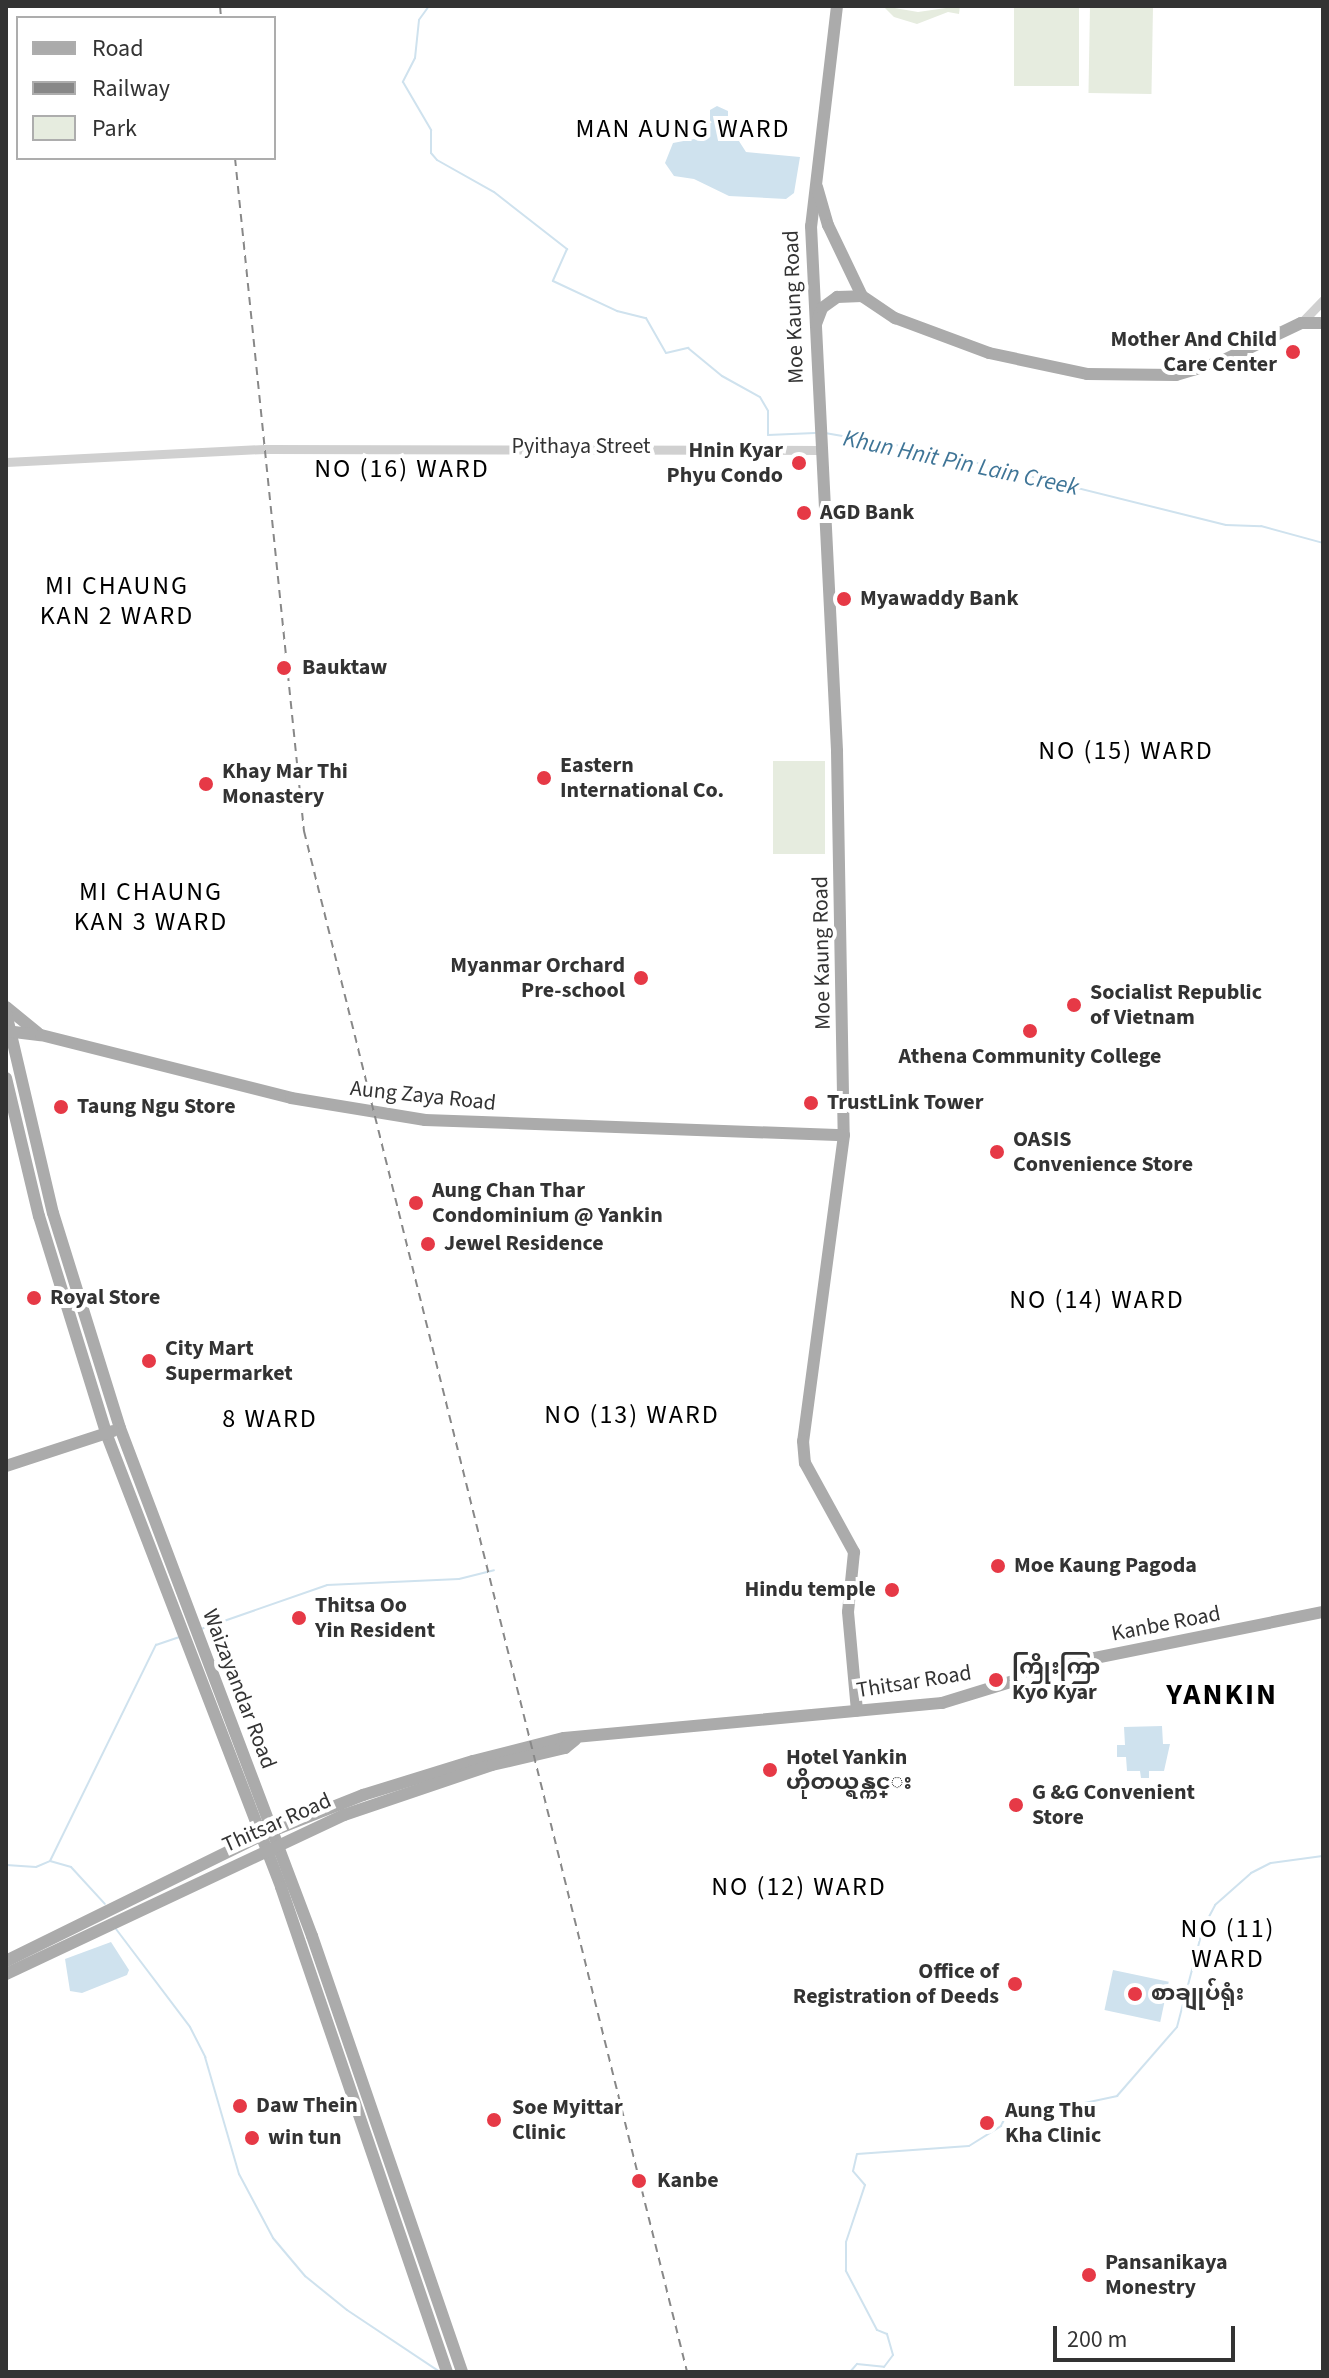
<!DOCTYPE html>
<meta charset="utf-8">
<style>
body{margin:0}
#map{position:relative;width:1329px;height:2378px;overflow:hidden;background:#fff;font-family:"Source Sans 3","Noto Sans Myanmar",sans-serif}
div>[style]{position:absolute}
.green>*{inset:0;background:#e6ecdf;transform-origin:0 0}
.water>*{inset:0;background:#cfe2ee;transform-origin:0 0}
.stream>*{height:2px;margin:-1px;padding:0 1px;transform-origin:1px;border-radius:1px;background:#cfe2ee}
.minor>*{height:9px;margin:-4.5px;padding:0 4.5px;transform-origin:4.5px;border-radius:4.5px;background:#d0d0d0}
.major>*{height:12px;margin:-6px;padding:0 6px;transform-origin:6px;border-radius:6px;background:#ababab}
.rail>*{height:2px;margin-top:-1px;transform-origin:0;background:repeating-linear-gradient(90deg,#888 0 8px,transparent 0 14px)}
.dots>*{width:22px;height:22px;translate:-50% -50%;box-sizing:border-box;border:4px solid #fff;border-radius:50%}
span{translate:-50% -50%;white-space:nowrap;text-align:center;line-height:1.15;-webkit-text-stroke:8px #fff;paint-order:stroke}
.street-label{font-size:22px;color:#333}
.poi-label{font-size:22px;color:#333;font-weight:700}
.right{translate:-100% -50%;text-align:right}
.left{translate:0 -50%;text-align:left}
.water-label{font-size:24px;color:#3f7597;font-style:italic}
.quarter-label{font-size:26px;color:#000;letter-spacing:2px}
.district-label{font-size:30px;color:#000;font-weight:700;letter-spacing:2px}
.frame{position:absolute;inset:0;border:8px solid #333;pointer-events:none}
.legend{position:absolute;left:16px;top:16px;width:260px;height:144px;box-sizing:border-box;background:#fff;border:2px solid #adadad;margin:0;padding:10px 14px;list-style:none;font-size:24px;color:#333}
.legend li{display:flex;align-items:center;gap:16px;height:40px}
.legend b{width:40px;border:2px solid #adadad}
.scale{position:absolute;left:1053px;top:2326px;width:182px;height:36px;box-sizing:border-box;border:4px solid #333;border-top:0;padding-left:10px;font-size:24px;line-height:28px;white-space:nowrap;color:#333;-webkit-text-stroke:6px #fff;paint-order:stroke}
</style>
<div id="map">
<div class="green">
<div style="clip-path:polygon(883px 6px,918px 12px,960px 6px,959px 14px,948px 12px,917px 24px,894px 17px)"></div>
<div style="left:1014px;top:6px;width:65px;height:80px"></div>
<div style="left:1090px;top:6px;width:63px;height:87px;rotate:1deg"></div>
<div style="left:773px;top:761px;width:52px;height:93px"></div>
</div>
<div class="water">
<div style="clip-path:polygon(717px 106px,728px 111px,728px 124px,746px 152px,800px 157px,794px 193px,786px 199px,729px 196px,694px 179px,674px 176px,665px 163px,673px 143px,710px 136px,710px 110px)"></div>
<div style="clip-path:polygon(1162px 1726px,1163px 1744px,1170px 1744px,1164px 1771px,1149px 1771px,1149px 1778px,1141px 1778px,1140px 1771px,1127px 1771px,1126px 1757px,1117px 1757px,1117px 1745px,1125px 1745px,1124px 1727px)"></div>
<div style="clip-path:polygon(111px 1942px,129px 1970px,127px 1975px,82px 1993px,70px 1991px,65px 1959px)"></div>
<div style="left:1113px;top:1970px;width:57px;height:41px;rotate:12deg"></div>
</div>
<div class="stream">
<div style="left:429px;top:6px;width:17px;rotate:126deg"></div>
<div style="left:419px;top:20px;width:38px;rotate:96deg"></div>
<div style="left:415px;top:58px;width:27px;rotate:117deg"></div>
<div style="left:403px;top:82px;width:56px;rotate:59.7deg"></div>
<div style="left:431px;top:130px;width:23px;rotate:90deg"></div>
<div style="left:431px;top:153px;width:9px;rotate:49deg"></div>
<div style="left:437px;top:160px;width:65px;rotate:29.3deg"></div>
<div style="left:494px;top:192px;width:93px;rotate:38deg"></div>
<div style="left:567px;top:249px;width:35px;rotate:114deg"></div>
<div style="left:553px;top:281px;width:71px;rotate:25.1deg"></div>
<div style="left:617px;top:311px;width:30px;rotate:14deg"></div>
<div style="left:646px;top:318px;width:40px;rotate:60.3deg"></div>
<div style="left:666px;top:353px;width:23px;rotate:-13deg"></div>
<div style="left:688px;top:348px;width:44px;rotate:39.5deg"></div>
<div style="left:722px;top:376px;width:43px;rotate:28.9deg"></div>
<div style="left:760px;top:397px;width:16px;rotate:60deg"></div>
<div style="left:768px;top:411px;width:24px;rotate:90deg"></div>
<div style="left:768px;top:435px;width:47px;rotate:-2.4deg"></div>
<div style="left:825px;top:433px;width:106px;rotate:9.8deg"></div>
<div style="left:929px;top:451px;width:306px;rotate:14deg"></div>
<div style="left:1226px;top:525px;width:35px;rotate:2deg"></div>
<div style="left:1261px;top:526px;width:64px;rotate:15.3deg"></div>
<div style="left:201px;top:1629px;width:133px;rotate:-19.2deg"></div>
<div style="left:327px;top:1585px;width:132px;rotate:-2.6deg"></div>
<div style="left:459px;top:1579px;width:36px;rotate:-14deg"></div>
<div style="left:50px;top:1861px;width:241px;rotate:-63.9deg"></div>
<div style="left:156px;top:1645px;width:24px;rotate:-19deg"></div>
<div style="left:6px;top:1865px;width:30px;rotate:4deg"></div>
<div style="left:36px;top:1867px;width:15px;rotate:-23deg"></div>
<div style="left:50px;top:1861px;width:22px;rotate:16deg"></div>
<div style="left:71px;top:1867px;width:50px;rotate:47.4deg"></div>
<div style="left:116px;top:1929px;width:123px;rotate:52.9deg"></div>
<div style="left:190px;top:2027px;width:34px;rotate:63deg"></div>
<div style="left:205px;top:2057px;width:122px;rotate:73.8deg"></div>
<div style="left:239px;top:2174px;width:72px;rotate:62deg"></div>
<div style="left:273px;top:2238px;width:50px;rotate:49.9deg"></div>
<div style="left:305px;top:2276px;width:54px;rotate:39deg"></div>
<div style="left:347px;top:2310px;width:112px;rotate:33.7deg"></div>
<div style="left:770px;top:2372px;width:2px"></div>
<div style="left:850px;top:2372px;width:11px;rotate:-49deg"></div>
<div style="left:857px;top:2364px;width:27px;rotate:6deg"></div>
<div style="left:884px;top:2367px;width:15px;rotate:-53deg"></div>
<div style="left:893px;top:2355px;width:22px;rotate:-106deg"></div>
<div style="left:887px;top:2334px;width:11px;rotate:-158deg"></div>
<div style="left:877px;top:2330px;width:67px;rotate:-117.7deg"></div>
<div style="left:846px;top:2271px;width:29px;rotate:-90deg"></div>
<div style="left:846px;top:2242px;width:60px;rotate:-71.6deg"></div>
<div style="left:865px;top:2185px;width:18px;rotate:-131deg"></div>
<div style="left:853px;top:2171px;width:17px;rotate:-77deg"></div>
<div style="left:857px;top:2154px;width:112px;rotate:-4.1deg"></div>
<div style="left:969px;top:2146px;width:38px;rotate:-32deg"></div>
<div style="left:1001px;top:2126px;width:21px;rotate:-65deg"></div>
<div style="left:1010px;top:2107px;width:37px;rotate:6deg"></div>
<div style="left:1047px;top:2111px;width:72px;rotate:-12.1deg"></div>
<div style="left:1117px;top:2096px;width:91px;rotate:-49deg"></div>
<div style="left:1177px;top:2027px;width:102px;rotate:-75.3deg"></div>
<div style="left:1203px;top:1928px;width:26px;rotate:-62deg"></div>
<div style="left:1215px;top:1905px;width:48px;rotate:-41.6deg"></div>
<div style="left:1251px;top:1873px;width:22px;rotate:-27deg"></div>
<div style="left:1271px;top:1863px;width:52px;rotate:-7.7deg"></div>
</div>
<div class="minor">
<div style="left:1301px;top:323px;width:32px;rotate:-46deg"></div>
<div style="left:6px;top:462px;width:259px;rotate:-2.9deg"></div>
<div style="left:265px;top:449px;width:556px;rotate:0.1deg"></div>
</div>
<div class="major">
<div style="left:837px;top:6px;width:222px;rotate:96.7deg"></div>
<div style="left:811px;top:226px;width:526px;rotate:87.16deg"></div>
<div style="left:837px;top:751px;width:384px;rotate:89deg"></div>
<div style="left:844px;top:1135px;width:309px;rotate:97.6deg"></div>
<div style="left:803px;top:1441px;width:22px;rotate:85deg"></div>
<div style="left:805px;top:1463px;width:102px;rotate:61.2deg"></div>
<div style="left:854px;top:1552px;width:60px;rotate:95.7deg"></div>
<div style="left:848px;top:1612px;width:99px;rotate:84.8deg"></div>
<div style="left:817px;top:187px;width:40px;rotate:74deg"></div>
<div style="left:828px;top:225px;width:79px;rotate:64.4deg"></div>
<div style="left:862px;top:296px;width:40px;rotate:34deg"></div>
<div style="left:895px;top:318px;width:100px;rotate:20.4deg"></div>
<div style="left:989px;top:353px;width:100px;rotate:12.1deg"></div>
<div style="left:1087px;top:374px;width:89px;rotate:0.6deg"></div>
<div style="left:1176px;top:375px;width:46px;rotate:-16.5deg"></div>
<div style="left:1220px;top:362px;width:90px;rotate:-25.7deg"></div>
<div style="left:1301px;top:323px;width:22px"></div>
<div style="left:816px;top:324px;width:17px;rotate:-69deg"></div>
<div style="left:822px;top:308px;width:19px;rotate:-36deg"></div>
<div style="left:837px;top:297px;width:25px;rotate:-2deg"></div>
<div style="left:6px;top:1007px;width:41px;rotate:39.1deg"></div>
<div style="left:6px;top:1013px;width:205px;rotate:76.8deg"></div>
<div style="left:53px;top:1213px;width:225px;rotate:72.7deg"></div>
<div style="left:120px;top:1428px;width:543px;rotate:69.3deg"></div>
<div style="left:312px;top:1936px;width:461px;rotate:71deg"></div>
<div style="left:6px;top:1031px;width:35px;rotate:7deg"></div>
<div style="left:41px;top:1035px;width:258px;rotate:14.1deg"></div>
<div style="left:291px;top:1098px;width:136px;rotate:9.3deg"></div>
<div style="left:425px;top:1120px;width:419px;rotate:2.1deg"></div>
<div style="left:6px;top:1078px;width:142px;rotate:76.6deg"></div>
<div style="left:39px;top:1216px;width:227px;rotate:72.8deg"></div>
<div style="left:106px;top:1433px;width:487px;rotate:68.9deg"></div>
<div style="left:281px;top:1887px;width:513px;rotate:71.11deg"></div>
<div style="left:6px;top:1466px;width:113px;rotate:-18.1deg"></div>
<div style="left:6px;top:1961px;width:285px;rotate:-26.2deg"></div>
<div style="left:262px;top:1835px;width:109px;rotate:-21.6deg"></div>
<div style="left:363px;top:1795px;width:115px;rotate:-17.2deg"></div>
<div style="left:473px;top:1761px;width:94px;rotate:-14.2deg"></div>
<div style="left:564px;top:1738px;width:380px;rotate:-5.3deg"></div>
<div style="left:942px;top:1703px;width:139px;rotate:-17.1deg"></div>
<div style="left:1075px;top:1662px;width:253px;rotate:-11.4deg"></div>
<div style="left:6px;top:1974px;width:374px;rotate:-25.2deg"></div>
<div style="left:344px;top:1815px;width:156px;rotate:-18.7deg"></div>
<div style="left:492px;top:1765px;width:75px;rotate:-13.1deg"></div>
<div style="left:565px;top:1748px;width:13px;rotate:-39deg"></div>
</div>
<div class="rail">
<div style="left:220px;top:6px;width:12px;rotate:85deg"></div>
<div style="left:235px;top:158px;width:677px;rotate:84.15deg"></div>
<div style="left:304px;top:831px;width:1588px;rotate:76.04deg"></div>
</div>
<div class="dots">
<div style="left:1293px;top:352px;background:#e63946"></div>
<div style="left:799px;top:463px;background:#e63946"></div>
<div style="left:804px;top:513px;background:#e63946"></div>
<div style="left:844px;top:599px;background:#e63946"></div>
<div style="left:284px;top:668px;background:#e63946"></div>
<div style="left:544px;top:778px;background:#e63946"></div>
<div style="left:206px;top:784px;background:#e63946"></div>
<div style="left:641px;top:978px;background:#e63946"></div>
<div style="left:1074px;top:1005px;background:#e63946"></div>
<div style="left:1030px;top:1031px;background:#e63946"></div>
<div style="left:811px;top:1103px;background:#e63946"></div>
<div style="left:61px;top:1107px;background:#e63946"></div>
<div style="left:997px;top:1152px;background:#e63946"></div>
<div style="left:416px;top:1203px;background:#e63946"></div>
<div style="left:428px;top:1244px;background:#e63946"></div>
<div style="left:34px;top:1298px;background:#e63946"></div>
<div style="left:149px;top:1361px;background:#e63946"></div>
<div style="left:998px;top:1566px;background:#e63946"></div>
<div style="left:892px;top:1590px;background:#e63946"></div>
<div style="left:299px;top:1618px;background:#e63946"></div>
<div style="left:996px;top:1680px;background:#e63946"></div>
<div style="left:770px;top:1770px;background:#e63946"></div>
<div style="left:1016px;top:1805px;background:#e63946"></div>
<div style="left:1015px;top:1984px;background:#e63946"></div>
<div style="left:1135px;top:1994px;background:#e63946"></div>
<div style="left:240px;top:2106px;background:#e63946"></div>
<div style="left:494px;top:2120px;background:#e63946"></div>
<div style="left:987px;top:2123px;background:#e63946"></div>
<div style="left:252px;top:2138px;background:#e63946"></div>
<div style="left:639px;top:2181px;background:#e63946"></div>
<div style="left:1089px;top:2275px;background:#e63946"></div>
</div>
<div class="street-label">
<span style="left:794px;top:307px;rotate:-92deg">Moe Kaung Road</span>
<span style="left:581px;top:447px">Pyithaya Street</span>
<span style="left:822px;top:953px;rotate:-91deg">Moe Kaung Road</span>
<span style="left:423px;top:1096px;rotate:6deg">Aung Zaya Road</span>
<span style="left:1166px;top:1624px;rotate:-11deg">Kanbe Road</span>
<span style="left:914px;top:1682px;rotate:-9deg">Thitsar Road</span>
<span style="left:239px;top:1689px;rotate:69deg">Waizayandar Road</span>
<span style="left:277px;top:1823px;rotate:-24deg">Thitsar Road</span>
</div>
<div class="poi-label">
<span class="right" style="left:1277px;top:352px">Mother And Child<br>Care Center</span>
<span class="right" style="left:783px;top:463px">Hnin Kyar<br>Phyu Condo</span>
<span class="left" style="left:820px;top:513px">AGD Bank</span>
<span class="left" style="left:860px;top:599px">Myawaddy Bank</span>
<span class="left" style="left:302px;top:668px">Bauktaw</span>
<span class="left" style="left:560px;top:778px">Eastern<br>International Co.</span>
<span class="left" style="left:222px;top:784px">Khay Mar Thi<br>Monastery</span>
<span class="right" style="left:625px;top:978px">Myanmar Orchard<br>Pre-school</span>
<span class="left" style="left:1090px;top:1005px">Socialist Republic<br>of Vietnam</span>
<span style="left:1030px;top:1057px">Athena Community College</span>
<span class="left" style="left:827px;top:1103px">TrustLink Tower</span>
<span class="left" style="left:77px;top:1107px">Taung Ngu Store</span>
<span class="left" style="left:1013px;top:1152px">OASIS<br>Convenience Store</span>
<span class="left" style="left:432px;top:1203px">Aung Chan Thar<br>Condominium @ Yankin</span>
<span class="left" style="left:444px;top:1244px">Jewel Residence</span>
<span class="left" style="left:50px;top:1298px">Royal Store</span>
<span class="left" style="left:165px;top:1361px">City Mart<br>Supermarket</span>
<span class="left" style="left:1014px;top:1566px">Moe Kaung Pagoda</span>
<span class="right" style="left:876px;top:1590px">Hindu temple</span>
<span class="left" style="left:315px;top:1618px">Thitsa Oo<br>Yin Resident</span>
<span class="left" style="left:1012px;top:1680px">ကြိုးကြာ<br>Kyo Kyar</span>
<span class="left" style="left:786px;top:1770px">Hotel Yankin<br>ဟိုတယ္ရန္ကင္း</span>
<span class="left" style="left:1032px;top:1805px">G &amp;G Convenient<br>Store</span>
<span class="right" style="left:999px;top:1984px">Office of<br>Registration of Deeds</span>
<span class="left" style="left:1151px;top:1994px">စာချုပ်ရုံး</span>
<span class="left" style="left:256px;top:2106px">Daw Thein</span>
<span class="left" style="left:512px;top:2120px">Soe Myittar<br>Clinic</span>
<span class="left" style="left:1005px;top:2123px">Aung Thu<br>Kha Clinic</span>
<span class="left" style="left:268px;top:2138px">win tun</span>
<span class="left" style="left:657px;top:2181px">Kanbe</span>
<span class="left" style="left:1105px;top:2275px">Pansanikaya<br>Monestry</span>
</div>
<div class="water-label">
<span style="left:961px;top:463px;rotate:12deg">Khun Hnit Pin Lain Creek</span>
</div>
<div class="quarter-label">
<span style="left:683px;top:129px">MAN AUNG WARD</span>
<span style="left:402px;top:469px">NO (16) WARD</span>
<span style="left:117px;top:601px">MI CHAUNG<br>KAN 2 WARD</span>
<span style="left:1126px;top:751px">NO (15) WARD</span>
<span style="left:151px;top:907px">MI CHAUNG<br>KAN 3 WARD</span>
<span style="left:1097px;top:1300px">NO (14) WARD</span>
<span style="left:632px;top:1415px">NO (13) WARD</span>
<span style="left:270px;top:1419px">8 WARD</span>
<span style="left:799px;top:1887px">NO (12) WARD</span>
<span style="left:1228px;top:1944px">NO (11)<br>WARD</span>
</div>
<div class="district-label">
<span style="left:1222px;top:1695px">YANKIN</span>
</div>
<div class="frame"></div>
<ul class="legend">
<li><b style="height:10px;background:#ababab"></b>Road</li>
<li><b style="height:10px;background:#888"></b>Railway</li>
<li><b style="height:22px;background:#e6ecdf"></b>Park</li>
</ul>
<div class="scale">200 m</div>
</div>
